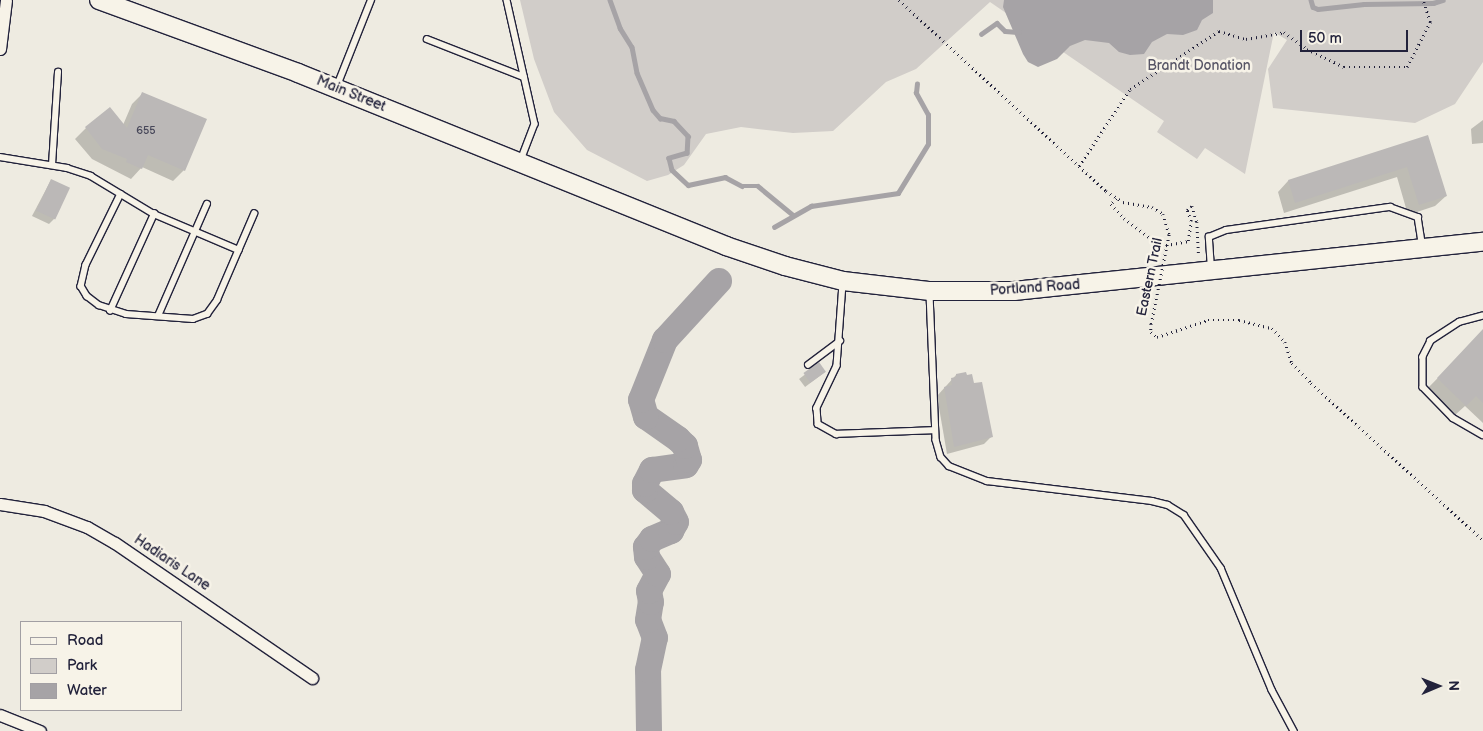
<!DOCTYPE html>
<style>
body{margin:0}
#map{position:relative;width:1483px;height:731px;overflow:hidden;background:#eeebe1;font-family:"Balsamiq Sans",sans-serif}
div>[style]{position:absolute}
.green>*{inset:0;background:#d1cdc9}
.water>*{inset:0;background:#a6a3a6}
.shadow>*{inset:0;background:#0003;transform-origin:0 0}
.stream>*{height:4.5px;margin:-2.25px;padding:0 2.25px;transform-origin:2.25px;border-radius:2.25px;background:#a6a3a6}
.river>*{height:26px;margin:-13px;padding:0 13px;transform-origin:13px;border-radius:13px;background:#a6a3a6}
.building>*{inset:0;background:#bbb8b7;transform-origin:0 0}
.path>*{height:2.5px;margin-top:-1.25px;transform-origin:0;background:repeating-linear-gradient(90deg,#22223b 0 1px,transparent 0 5px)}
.roads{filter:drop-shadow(1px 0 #22223b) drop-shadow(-1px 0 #22223b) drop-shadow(0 1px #22223b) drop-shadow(0 -1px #22223b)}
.service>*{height:5.5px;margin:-2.75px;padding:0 2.75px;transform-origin:2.75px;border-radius:2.75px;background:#f7f3e8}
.minor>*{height:11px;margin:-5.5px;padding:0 5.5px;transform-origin:5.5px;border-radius:5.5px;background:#f7f3e8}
.primary>*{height:18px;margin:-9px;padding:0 9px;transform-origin:9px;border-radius:9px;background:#f7f3e8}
.path-bridge>*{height:2.5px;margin-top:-1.25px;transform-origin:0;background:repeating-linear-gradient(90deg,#22223b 0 1px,transparent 0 5px)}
span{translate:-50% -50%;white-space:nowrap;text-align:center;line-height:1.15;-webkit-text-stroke:5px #f7f3e8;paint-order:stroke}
.number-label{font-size:11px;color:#48485a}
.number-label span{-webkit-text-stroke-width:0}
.park-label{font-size:14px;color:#575566}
.street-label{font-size:14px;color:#22223b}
.legend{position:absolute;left:20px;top:621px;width:162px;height:90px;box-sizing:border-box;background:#f7f3e8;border:1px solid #a29fa3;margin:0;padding:6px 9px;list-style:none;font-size:15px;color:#22223b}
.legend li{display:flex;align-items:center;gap:10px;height:25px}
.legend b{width:25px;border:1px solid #a29fa3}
.north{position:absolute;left:1413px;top:661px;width:50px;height:50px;-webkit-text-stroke:4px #f7f3e8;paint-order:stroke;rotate:89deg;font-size:14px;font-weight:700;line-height:20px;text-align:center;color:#22223b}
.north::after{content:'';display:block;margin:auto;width:18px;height:22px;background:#22223b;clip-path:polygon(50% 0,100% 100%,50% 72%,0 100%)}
.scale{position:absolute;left:1300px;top:30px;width:108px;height:22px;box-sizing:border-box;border:2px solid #22223b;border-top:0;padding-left:6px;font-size:15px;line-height:18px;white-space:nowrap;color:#22223b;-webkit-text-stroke:4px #f7f3e8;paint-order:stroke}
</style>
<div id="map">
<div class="green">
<div style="clip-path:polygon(520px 0,1483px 0,1483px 62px,1455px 104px,1415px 123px,1273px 108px,1268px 69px,1287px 40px,1274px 32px,1245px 174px,1205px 148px,1197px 159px,1157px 132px,1164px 121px,990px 2px,916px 69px,886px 82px,833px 131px,793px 133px,741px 127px,706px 134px,684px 165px,668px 175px,647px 181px,587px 150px,554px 112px,534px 59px)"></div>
</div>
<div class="water">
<div style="clip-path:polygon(1213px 0,1213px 13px,1202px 20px,1197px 30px,1183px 35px,1167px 34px,1152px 42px,1144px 54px,1130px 55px,1119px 52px,1109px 43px,1085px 40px,1070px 46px,1057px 59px,1038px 67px,1028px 62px,1023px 54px,1003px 7px,1004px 0)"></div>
</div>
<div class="shadow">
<div style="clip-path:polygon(143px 93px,184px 170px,173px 181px,142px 167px,131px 179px,92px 159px,75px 139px,86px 128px,123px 125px,132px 104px)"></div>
<div style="clip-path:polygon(1483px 120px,1483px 143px,1472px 144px,1471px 129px)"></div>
<div style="clip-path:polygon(1427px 137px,1446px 196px,1435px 206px,1408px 215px,1397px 177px,1284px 213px,1278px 192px,1288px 181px)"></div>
<div style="clip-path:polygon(51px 180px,54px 219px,49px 224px,32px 216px)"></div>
<div style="clip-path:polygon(1483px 332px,1483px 423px,1465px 406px,1455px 415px,1427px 389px)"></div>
<div style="left:819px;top:364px;width:10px;height:25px;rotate:53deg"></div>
<div style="clip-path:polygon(956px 375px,973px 384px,992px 436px,984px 444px,947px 454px,937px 396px)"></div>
</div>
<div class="stream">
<div style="left:610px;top:0;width:30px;rotate:70deg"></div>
<div style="left:620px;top:28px;width:22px;rotate:58deg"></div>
<div style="left:632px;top:47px;width:26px;rotate:79deg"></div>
<div style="left:637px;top:73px;width:40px;rotate:66.6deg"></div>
<div style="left:653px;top:110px;width:11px;rotate:49deg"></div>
<div style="left:660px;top:118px;width:14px;rotate:12deg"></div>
<div style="left:674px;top:121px;width:21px;rotate:47deg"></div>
<div style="left:688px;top:136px;width:17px;rotate:93deg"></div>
<div style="left:687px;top:153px;width:19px;rotate:164deg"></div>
<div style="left:669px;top:158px;width:12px;rotate:76deg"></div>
<div style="left:672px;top:170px;width:22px;rotate:43deg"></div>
<div style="left:688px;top:185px;width:38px;rotate:-12deg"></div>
<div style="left:725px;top:177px;width:19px;rotate:28deg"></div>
<div style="left:742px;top:186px;width:16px"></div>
<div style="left:758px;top:186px;width:45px;rotate:39.6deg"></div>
<div style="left:1311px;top:0;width:7px;rotate:74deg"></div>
<div style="left:1313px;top:7px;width:5px;rotate:22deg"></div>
<div style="left:1318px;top:9px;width:46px;rotate:-6.2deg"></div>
<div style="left:1364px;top:4px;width:69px;rotate:-0.8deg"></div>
<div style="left:1433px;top:3px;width:10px;rotate:-17deg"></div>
<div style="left:981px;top:34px;width:19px;rotate:-35deg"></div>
<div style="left:997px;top:23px;width:11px;rotate:45deg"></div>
<div style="left:1005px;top:31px;width:14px;rotate:4deg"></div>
<div style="left:774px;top:227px;width:43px;rotate:-29.6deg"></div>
<div style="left:811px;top:206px;width:88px;rotate:-8.5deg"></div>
<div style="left:898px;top:193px;width:57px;rotate:-58.5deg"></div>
<div style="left:928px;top:144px;width:29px;rotate:-90deg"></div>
<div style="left:928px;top:115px;width:25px;rotate:-119deg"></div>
<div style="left:916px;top:93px;width:9px;rotate:-84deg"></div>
</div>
<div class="river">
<div style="left:649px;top:731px;width:61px;rotate:-90.9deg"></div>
<div style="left:648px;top:670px;width:33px;rotate:-78deg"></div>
<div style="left:655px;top:638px;width:19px;rotate:-111deg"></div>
<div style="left:648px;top:620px;width:18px;rotate:-81deg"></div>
<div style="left:651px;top:602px;width:11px;rotate:-100deg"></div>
<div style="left:649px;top:591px;width:19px;rotate:-62deg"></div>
<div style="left:658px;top:574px;width:20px;rotate:-123deg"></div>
<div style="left:647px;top:557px;width:10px;rotate:-96deg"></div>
<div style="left:646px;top:547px;width:10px;rotate:-53deg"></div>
<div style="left:652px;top:539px;width:21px;rotate:-23deg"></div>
<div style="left:671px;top:531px;width:10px;rotate:-61deg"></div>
<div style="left:676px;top:522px;width:11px;rotate:-117deg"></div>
<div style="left:671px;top:512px;width:34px;rotate:-140deg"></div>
<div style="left:645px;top:490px;width:6px;rotate:-90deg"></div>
<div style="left:645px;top:484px;width:16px;rotate:-63deg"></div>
<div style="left:652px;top:470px;width:34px;rotate:-8deg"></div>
<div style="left:686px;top:465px;width:6px;rotate:-59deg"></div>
<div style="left:689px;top:460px;width:15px;rotate:-106deg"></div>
<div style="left:685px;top:446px;width:10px;rotate:-135deg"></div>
<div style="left:678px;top:439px;width:39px;rotate:-145deg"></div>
<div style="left:646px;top:417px;width:18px;rotate:-106deg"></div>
<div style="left:641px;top:400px;width:65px;rotate:-68.2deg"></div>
<div style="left:665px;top:340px;width:80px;rotate:-47.5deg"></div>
</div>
<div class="building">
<div style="clip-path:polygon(142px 92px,207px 119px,185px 171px,148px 155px,142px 169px,126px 162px,127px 159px,102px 149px,85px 127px,110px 107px,127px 128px)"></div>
<div style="clip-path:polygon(1428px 135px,1447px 196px,1419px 205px,1407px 167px,1295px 203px,1288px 180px)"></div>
<div style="left:51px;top:179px;width:21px;height:35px;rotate:25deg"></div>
<div style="clip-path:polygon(1483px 329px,1483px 403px,1476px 396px,1466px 406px,1437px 378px)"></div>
<div style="left:819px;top:362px;width:12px;height:19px;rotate:55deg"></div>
<div style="clip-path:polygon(966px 372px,967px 375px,972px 374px,974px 383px,982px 382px,993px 437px,954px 447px,944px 387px,952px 385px,951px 378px,956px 377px,956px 374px)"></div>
</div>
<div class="path">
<div style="left:899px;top:0;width:282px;rotate:42.7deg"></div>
<div style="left:1106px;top:191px;width:20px;rotate:33deg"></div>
<div style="left:1123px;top:202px;width:29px;rotate:10deg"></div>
<div style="left:1152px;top:207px;width:13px;rotate:32deg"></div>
<div style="left:1163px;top:214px;width:21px;rotate:73deg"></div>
<div style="left:1079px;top:166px;width:92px;rotate:-56.5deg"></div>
<div style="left:1130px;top:89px;width:106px;rotate:-33.1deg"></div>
<div style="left:1219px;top:31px;width:28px;rotate:17deg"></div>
<div style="left:1246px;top:39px;width:39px;rotate:-10deg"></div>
<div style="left:1284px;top:32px;width:29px;rotate:36deg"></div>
<div style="left:1307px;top:49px;width:41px;rotate:25.9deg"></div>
<div style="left:1344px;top:67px;width:63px"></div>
<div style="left:1407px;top:67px;width:51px;rotate:-62.9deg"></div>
<div style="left:1430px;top:22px;width:23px;rotate:-108deg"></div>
<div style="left:1117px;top:199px;width:8px;rotate:140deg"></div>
<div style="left:1111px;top:204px;width:19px;rotate:47deg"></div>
<div style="left:1124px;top:218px;width:46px;rotate:37.1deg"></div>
<div style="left:1161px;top:246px;width:27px;rotate:-10deg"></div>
<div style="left:1188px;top:241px;width:20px;rotate:-81deg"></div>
<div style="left:1191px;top:221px;width:12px;rotate:-110deg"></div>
<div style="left:1187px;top:210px;width:6px;rotate:-39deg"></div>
<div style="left:1192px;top:206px;width:17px;rotate:73deg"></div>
<div style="left:1197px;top:222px;width:34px;rotate:87deg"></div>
<div style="left:1151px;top:324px;width:8px;rotate:90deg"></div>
<div style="left:1151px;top:332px;width:8px;rotate:40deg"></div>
<div style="left:1157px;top:337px;width:54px;rotate:-18.4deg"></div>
<div style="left:1208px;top:320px;width:31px"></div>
<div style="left:1239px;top:320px;width:34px;rotate:14deg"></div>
<div style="left:1272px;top:328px;width:19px;rotate:47deg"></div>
<div style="left:1285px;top:342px;width:22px;rotate:72deg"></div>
<div style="left:1292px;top:363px;width:28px;rotate:46deg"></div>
<div style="left:1311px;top:383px;width:233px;rotate:42.4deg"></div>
</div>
<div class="roads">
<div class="service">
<div style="left:507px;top:0;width:127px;rotate:77.3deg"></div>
<div style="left:535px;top:124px;width:40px;rotate:111deg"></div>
<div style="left:427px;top:39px;width:104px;rotate:21.4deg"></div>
<div style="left:337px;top:86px;width:92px;rotate:-68.4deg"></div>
<div style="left:0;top:157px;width:68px;rotate:9.3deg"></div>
<div style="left:67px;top:168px;width:25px;rotate:18deg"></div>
<div style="left:91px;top:176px;width:74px;rotate:31.1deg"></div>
<div style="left:154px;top:214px;width:92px;rotate:23deg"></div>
<div style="left:52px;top:165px;width:93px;rotate:-86.3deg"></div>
<div style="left:121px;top:194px;width:79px;rotate:116.2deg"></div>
<div style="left:86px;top:265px;width:22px;rotate:103deg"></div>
<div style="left:81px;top:286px;width:12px;rotate:59deg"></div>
<div style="left:87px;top:296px;width:15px;rotate:37deg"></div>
<div style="left:99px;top:305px;width:28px;rotate:18deg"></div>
<div style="left:126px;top:314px;width:67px;rotate:4.3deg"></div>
<div style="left:193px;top:319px;width:15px;rotate:-20deg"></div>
<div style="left:207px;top:314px;width:17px;rotate:-54deg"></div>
<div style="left:217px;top:300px;width:94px;rotate:-66.7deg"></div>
<div style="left:1211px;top:269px;width:32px;rotate:-94deg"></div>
<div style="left:1209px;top:237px;width:18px;rotate:-22deg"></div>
<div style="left:1226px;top:230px;width:166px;rotate:-8deg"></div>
<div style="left:1390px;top:207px;width:30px;rotate:20deg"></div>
<div style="left:1418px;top:217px;width:30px;rotate:81deg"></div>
<div style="left:843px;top:284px;width:82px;rotate:94.2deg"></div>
<div style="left:837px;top:366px;width:47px;rotate:115.5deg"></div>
<div style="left:817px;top:408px;width:16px;rotate:86deg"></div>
<div style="left:818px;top:424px;width:21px;rotate:29deg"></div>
<div style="left:836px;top:434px;width:99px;rotate:-2.3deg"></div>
<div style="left:930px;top:294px;width:146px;rotate:87.6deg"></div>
<div style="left:936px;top:440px;width:18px;rotate:74deg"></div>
<div style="left:941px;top:457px;width:12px;rotate:48deg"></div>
<div style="left:949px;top:466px;width:41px;rotate:21.5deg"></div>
<div style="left:987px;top:481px;width:166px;rotate:6.9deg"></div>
<div style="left:1152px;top:501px;width:16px;rotate:14deg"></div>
<div style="left:1168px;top:505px;width:19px;rotate:32deg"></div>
<div style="left:1184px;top:515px;width:65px;rotate:55.1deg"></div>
<div style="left:1221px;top:568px;width:132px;rotate:67.3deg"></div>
<div style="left:1272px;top:690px;width:47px;rotate:61.8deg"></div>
<div style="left:110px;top:311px;width:107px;rotate:-65.6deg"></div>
<div style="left:158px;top:316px;width:122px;rotate:-66.4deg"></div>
<div style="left:1483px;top:316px;width:24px;rotate:165deg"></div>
<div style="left:1460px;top:322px;width:35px;rotate:147deg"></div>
<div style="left:1431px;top:341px;width:18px;rotate:117deg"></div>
<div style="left:1423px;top:357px;width:30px;rotate:90deg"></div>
<div style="left:1423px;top:387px;width:43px;rotate:45.9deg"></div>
<div style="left:1453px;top:418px;width:34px;rotate:30deg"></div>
<div style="left:808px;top:365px;width:40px;rotate:-37deg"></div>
</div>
<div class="minor">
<div style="left:0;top:49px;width:49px;rotate:-83deg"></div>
<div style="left:0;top:504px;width:45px;rotate:9deg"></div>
<div style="left:44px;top:511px;width:46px;rotate:20.4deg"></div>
<div style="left:87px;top:527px;width:32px;rotate:30deg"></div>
<div style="left:115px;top:543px;width:239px;rotate:34.4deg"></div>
<div style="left:0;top:715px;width:43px;rotate:21.8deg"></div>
</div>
<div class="primary">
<div style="left:99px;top:0;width:212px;rotate:20.1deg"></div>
<div style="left:298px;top:73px;width:462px;rotate:22deg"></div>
<div style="left:726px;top:246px;width:62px;rotate:18.7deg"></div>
<div style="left:785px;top:266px;width:60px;rotate:14.5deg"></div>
<div style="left:843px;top:281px;width:88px;rotate:6.6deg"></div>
<div style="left:930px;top:291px;width:84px"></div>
<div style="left:1014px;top:291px;width:472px;rotate:-6deg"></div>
</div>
</div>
<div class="path-bridge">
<div style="left:1151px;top:324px;width:92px;rotate:-78.7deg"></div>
</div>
<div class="number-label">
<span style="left:146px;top:131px">655</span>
</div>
<div class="park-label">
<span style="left:1199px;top:66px">Brandt Donation</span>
</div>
<div class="street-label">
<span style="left:351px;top:94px;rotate:22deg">Main Street</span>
<span style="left:1150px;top:277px;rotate:-78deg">Eastern Trail</span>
<span style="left:1035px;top:288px;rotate:-4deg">Portland Road</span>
<span style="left:172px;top:563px;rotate:34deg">Hadiaris Lane</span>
</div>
<ul class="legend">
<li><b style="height:6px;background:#f7f3e8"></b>Road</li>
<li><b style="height:14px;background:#d1cdc9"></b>Park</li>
<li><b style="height:14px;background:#a6a3a6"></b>Water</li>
</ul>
<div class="north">N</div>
<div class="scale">50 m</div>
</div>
